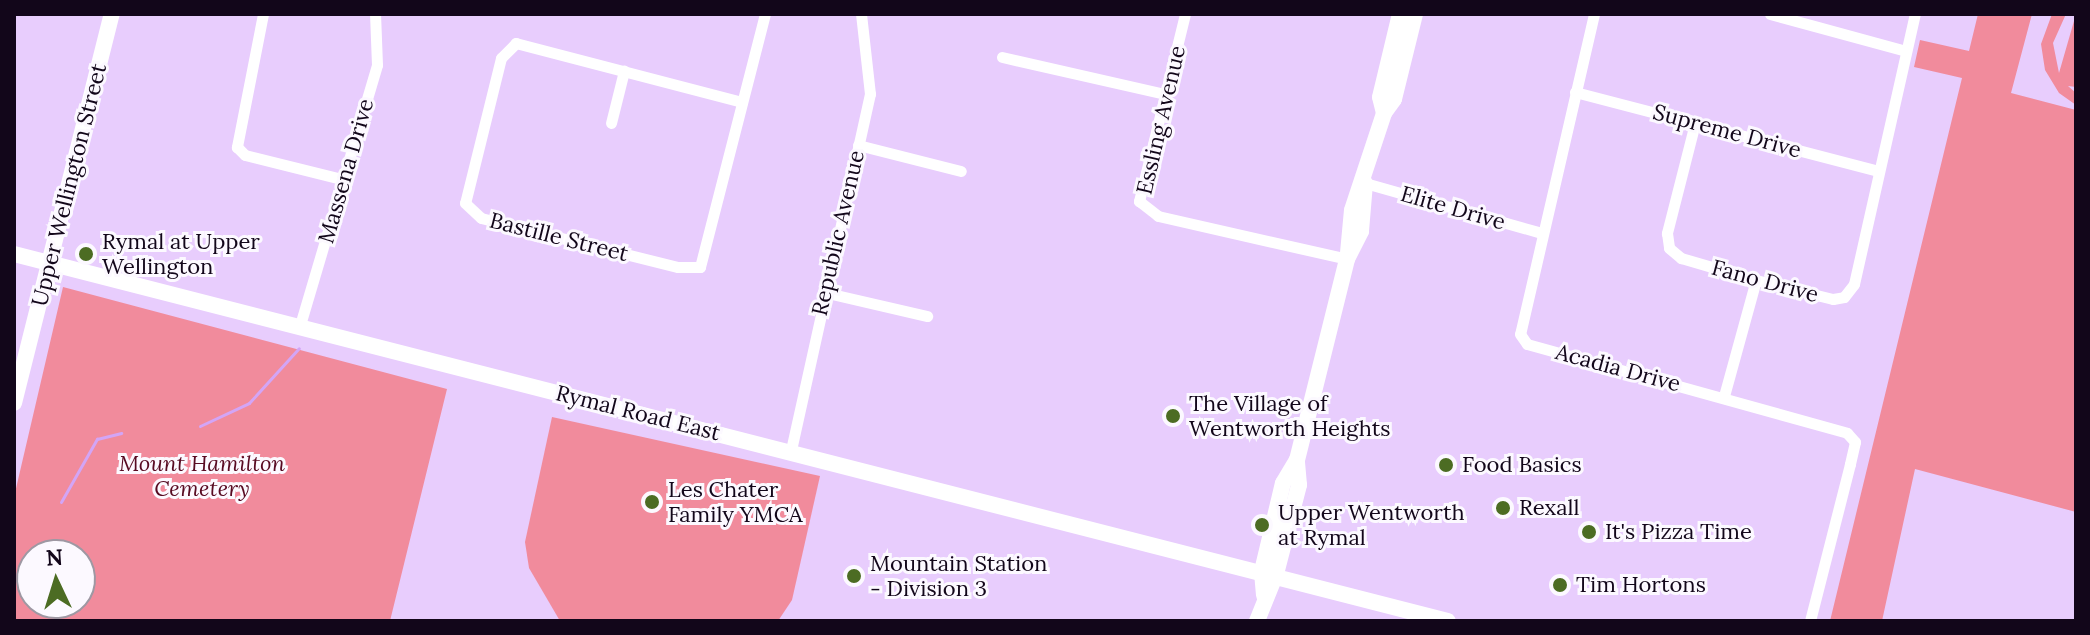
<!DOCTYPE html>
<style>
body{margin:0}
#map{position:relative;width:2090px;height:635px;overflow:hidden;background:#e8cdfd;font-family:Lora,serif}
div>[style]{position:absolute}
.green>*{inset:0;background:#f18b9c}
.stream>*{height:3px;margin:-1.5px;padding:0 1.5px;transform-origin:1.5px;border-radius:1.5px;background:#d3a5f6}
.street>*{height:11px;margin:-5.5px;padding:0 5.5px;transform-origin:5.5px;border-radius:5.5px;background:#fff}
.secondary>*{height:16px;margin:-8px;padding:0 8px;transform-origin:8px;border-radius:8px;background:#fff}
.dots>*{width:22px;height:22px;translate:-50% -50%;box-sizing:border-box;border:4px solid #fcf9ff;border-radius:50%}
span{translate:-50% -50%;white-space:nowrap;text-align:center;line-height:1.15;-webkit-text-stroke:6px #fcf9ff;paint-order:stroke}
.street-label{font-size:22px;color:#12061a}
.poi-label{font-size:22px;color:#12061a}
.left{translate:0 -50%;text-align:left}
.park-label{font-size:22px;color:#580a22;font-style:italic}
.frame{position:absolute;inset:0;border:16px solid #12061a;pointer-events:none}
.north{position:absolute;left:16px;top:539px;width:80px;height:80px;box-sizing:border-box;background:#fcf9ff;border:2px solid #9e98a3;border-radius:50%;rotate:356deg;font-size:22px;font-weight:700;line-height:32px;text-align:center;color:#12061a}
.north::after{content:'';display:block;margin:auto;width:28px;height:36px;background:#4c6c23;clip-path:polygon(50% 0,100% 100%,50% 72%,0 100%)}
</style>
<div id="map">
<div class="green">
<div style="clip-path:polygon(1978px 14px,2032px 14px,2011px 93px,2076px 110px,2076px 512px,1915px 469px,1882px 621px,1830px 621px,1962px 78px,1914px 67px,1920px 40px,1969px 51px)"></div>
<div style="clip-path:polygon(2052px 14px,2066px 14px,2053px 43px,2059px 73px,2076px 14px,2076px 87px,2068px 86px,2076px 93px,2076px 105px,2059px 93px,2045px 70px,2041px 44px)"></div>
<div style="clip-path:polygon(evenodd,63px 287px,447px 389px,390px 621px,14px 621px,14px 497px,63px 287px,32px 555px,80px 555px,80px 603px,32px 603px,32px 555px)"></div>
<div style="clip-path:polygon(552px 417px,820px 476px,792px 600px,778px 621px,560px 621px,529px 568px,525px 542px)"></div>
</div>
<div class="stream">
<div style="left:200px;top:426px;width:54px;rotate:-25.1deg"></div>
<div style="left:249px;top:403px;width:74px;rotate:-47.7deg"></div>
<div style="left:61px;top:502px;width:73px;rotate:-60.3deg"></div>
<div style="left:97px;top:439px;width:25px;rotate:-14deg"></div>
</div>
<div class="street">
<div style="left:263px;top:14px;width:136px;rotate:101.1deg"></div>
<div style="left:237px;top:147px;width:11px;rotate:45deg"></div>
<div style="left:245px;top:155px;width:103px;rotate:14deg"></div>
<div style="left:1185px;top:14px;width:193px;rotate:103.8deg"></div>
<div style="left:1139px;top:201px;width:24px;rotate:38deg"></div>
<div style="left:1158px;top:216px;width:194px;rotate:12.8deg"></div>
<div style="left:1594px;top:14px;width:328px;rotate:103deg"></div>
<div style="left:1520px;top:334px;width:12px;rotate:55deg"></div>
<div style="left:1527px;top:344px;width:332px;rotate:15.5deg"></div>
<div style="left:1847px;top:433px;width:12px;rotate:48deg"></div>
<div style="left:1855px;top:442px;width:23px;rotate:103deg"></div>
<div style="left:1850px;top:464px;width:162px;rotate:104.3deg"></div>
<div style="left:1770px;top:14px;width:141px;rotate:15.2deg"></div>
<div style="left:1002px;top:57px;width:167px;rotate:12.8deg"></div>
<div style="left:1575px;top:92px;width:314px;rotate:14.6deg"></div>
<div style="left:742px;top:102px;width:234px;rotate:-165.4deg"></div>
<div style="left:516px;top:43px;width:21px;rotate:135deg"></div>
<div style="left:501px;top:58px;width:149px;rotate:103.9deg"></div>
<div style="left:465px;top:203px;width:22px;rotate:43deg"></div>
<div style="left:481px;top:218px;width:203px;rotate:14deg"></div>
<div style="left:678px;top:267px;width:22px"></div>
<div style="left:700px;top:267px;width:261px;rotate:-75.6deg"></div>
<div style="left:611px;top:123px;width:54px;rotate:-76deg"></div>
<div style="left:1695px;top:123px;width:114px;rotate:104.3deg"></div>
<div style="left:1667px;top:233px;width:15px;rotate:82deg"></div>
<div style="left:1669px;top:248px;width:16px;rotate:40deg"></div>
<div style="left:1681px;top:258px;width:78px;rotate:16.3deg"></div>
<div style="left:1756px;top:280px;width:79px;rotate:13.9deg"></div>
<div style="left:1833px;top:299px;width:11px;rotate:-10deg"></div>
<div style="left:1844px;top:297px;width:16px;rotate:-52deg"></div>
<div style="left:1854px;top:284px;width:277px;rotate:-77.3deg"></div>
<div style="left:858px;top:145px;width:106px;rotate:14.2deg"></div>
<div style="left:1365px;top:183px;width:184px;rotate:15.8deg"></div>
<div style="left:823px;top:292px;width:107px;rotate:13deg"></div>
<div style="left:300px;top:325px;width:271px;rotate:-73.5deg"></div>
<div style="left:377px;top:65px;width:51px;rotate:-92.2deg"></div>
<div style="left:1724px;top:396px;width:120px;rotate:-74.6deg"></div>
<div style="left:791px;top:450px;width:365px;rotate:-77.5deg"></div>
<div style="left:870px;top:94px;width:81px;rotate:-96.4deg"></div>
</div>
<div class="secondary">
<div style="left:1384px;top:113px;width:16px;rotate:-104deg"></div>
<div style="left:1380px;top:97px;width:85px;rotate:-76.5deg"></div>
<div style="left:1348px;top:253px;width:43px;rotate:-84.7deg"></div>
<div style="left:1352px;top:210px;width:102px;rotate:-71.7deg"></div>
<div style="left:1384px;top:113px;width:17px;rotate:-54deg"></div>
<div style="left:1394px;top:99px;width:88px;rotate:-76.1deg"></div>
<div style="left:14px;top:254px;width:1480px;rotate:14.36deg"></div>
<div style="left:14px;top:403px;width:401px;rotate:-75.9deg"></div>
<div style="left:1264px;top:595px;width:24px;rotate:-95deg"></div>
<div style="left:1262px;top:571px;width:90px;rotate:-76.6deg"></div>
<div style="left:1283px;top:483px;width:27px;rotate:-59deg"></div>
<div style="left:1297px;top:460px;width:207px;rotate:-76deg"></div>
<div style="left:1347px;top:259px;width:31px;rotate:-63deg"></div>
<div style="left:1361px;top:231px;width:48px;rotate:-85.2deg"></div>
<div style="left:1257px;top:621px;width:51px;rotate:-68deg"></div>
<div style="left:1276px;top:574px;width:92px;rotate:-75.5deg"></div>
<div style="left:1299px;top:485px;width:25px;rotate:-95deg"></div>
</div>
<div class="dots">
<div style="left:86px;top:254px;background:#4c6c23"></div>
<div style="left:1173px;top:416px;background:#4c6c23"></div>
<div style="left:1446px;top:465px;background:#4c6c23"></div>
<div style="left:652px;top:502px;background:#4c6c23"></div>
<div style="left:1503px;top:508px;background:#4c6c23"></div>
<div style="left:1262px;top:525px;background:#4c6c23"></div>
<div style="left:1589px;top:532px;background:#4c6c23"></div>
<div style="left:854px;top:576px;background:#4c6c23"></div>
<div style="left:1560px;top:585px;background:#4c6c23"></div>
</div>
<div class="street-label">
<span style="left:1161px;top:120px;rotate:-77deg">Essling Avenue</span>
<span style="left:1727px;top:131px;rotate:15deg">Supreme Drive</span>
<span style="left:346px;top:171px;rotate:-74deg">Massena Drive</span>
<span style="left:69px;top:185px;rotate:-76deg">Upper Wellington Street</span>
<span style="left:1453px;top:208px;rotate:16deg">Elite Drive</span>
<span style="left:838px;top:233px;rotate:-77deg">Republic Avenue</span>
<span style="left:559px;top:237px;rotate:14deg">Bastille Street</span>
<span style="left:1765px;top:281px;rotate:15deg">Fano Drive</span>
<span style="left:1618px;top:368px;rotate:15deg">Acadia Drive</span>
<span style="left:638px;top:413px;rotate:14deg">Rymal Road East</span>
</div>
<div class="poi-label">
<span class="left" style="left:102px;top:254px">Rymal at Upper<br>Wellington</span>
<span class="left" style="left:1189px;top:416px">The Village of<br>Wentworth Heights</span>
<span class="left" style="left:1462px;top:465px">Food Basics</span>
<span class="left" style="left:668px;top:502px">Les Chater<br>Family YMCA</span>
<span class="left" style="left:1519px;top:508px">Rexall</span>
<span class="left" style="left:1278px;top:525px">Upper Wentworth<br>at Rymal</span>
<span class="left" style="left:1605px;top:532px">It's Pizza Time</span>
<span class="left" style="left:870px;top:576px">Mountain Station<br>- Division 3</span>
<span class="left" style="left:1576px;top:585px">Tim Hortons</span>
</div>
<div class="park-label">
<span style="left:202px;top:476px">Mount Hamilton<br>Cemetery</span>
</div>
<div class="frame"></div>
<div class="north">N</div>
</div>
